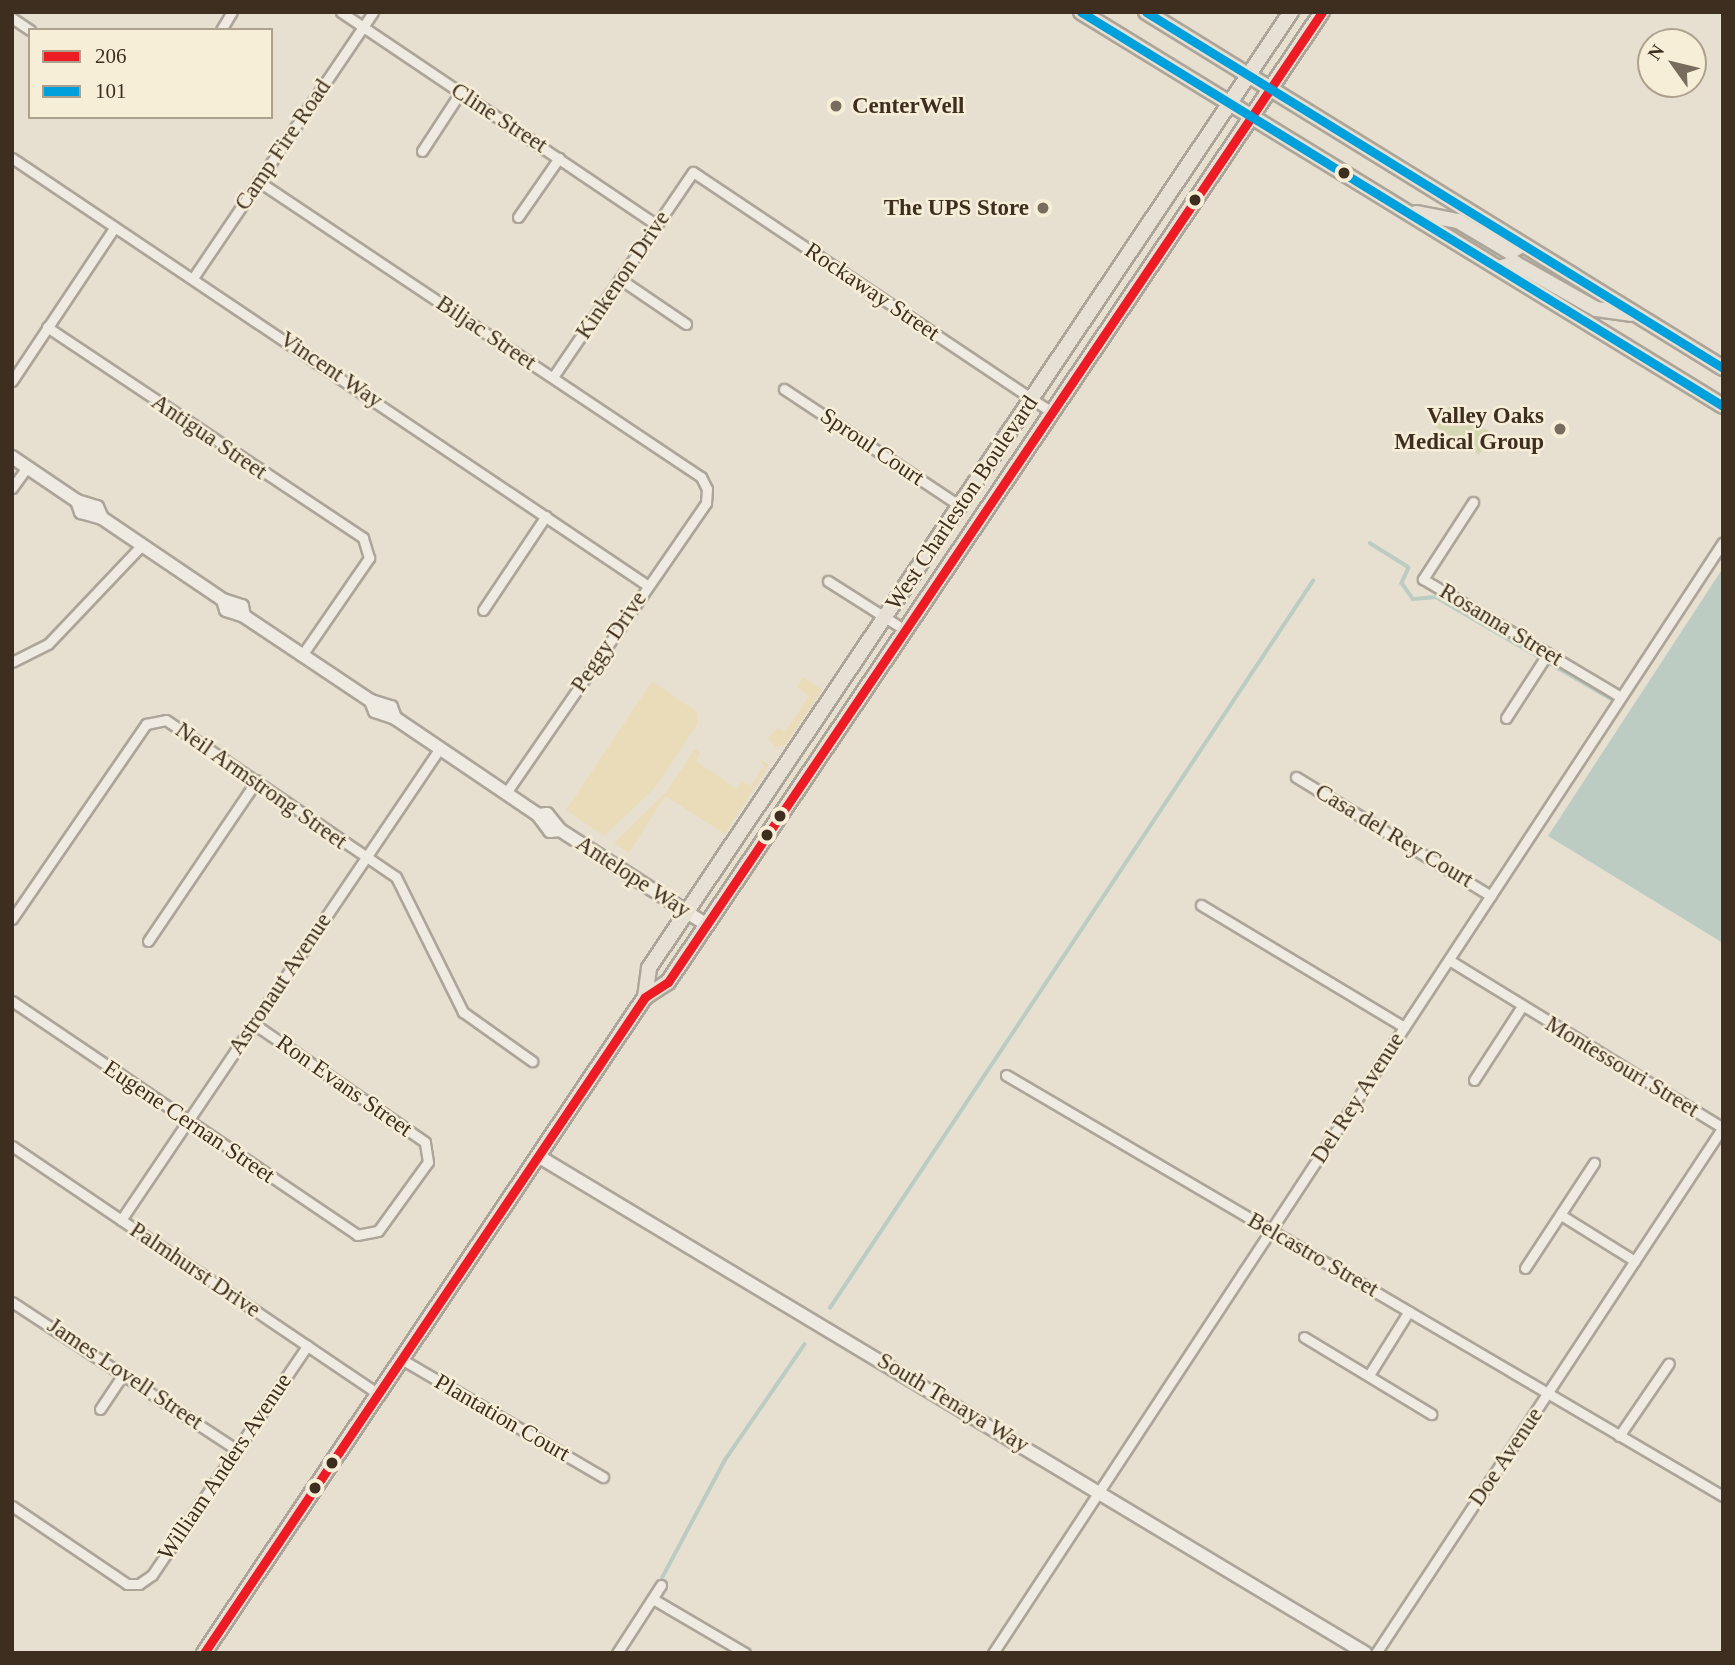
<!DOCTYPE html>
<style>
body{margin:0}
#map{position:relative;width:1735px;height:1665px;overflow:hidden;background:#e7e0d1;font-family:"Times New Roman",serif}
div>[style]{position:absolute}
.green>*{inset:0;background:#d6d7b3;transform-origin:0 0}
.sand>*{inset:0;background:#eadcb9}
.water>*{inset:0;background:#bcccc2}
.stream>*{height:3.5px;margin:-1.75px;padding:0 1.75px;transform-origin:1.75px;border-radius:1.75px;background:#bcccc2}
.roads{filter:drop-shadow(2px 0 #ada599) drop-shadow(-2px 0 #ada599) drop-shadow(0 2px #ada599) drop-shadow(0 -2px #ada599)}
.street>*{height:9px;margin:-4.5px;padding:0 4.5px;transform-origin:4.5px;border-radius:4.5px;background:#efebe3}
.secondary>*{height:12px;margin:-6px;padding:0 6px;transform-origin:6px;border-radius:6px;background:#efebe3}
.primary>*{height:14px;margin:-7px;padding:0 7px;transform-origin:7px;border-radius:7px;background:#e6e1d4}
.bus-1>*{height:9px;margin:-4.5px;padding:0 4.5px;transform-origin:4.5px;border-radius:4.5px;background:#ed1b24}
.bus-2>*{height:9px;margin:-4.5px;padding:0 4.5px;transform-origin:4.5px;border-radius:4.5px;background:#00a0dc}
.dots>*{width:19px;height:19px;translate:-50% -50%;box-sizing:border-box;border:4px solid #f7eed8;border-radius:50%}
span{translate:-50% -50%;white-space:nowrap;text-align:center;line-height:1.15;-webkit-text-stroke:5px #f7eed8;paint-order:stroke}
.poi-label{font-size:23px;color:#3d2e20;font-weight:700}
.left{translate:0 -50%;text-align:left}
.right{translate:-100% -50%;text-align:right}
.street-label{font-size:23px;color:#3d2e20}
.frame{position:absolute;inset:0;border:14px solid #3d2e20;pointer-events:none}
.legend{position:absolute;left:28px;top:28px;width:245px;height:91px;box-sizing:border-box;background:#f7eed8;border:2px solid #ada18e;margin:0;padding:9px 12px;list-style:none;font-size:21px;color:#3d2e20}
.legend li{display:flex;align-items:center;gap:14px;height:35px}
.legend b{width:35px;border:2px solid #ada18e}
.north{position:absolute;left:1637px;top:28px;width:70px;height:70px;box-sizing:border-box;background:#f7eed8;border:2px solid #ada18e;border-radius:50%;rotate:304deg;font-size:19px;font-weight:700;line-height:28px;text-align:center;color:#3d2e20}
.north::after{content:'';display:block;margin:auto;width:24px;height:32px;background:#786c5e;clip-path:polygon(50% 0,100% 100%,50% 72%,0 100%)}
</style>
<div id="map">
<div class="green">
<div style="left:1450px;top:406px;width:51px;height:25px;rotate:33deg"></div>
</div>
<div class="sand">
<div style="clip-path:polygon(803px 677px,822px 690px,785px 745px,775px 748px,768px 738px,778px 728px,785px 732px,809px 696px,797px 687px)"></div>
<div style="clip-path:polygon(652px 681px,697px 712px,698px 723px,655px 788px,604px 836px,566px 810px)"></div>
<div style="clip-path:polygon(695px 749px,700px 753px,696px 761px,737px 789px,742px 781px,750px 786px,764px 766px,758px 758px,769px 765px,725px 834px,665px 796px,629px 853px,614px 843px,666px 792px)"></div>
</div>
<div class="water">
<div style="clip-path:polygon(1721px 571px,1723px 572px,1723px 943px,1548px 836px)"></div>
</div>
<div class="stream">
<div style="left:1370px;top:543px;width:44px;rotate:31.9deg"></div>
<div style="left:1409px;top:568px;width:17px;rotate:115deg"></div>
<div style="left:1402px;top:583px;width:19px;rotate:55deg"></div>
<div style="left:1413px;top:599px;width:23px;rotate:-5deg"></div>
<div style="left:1436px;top:597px;width:203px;rotate:30.2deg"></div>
<div style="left:830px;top:1308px;width:873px;rotate:-56.4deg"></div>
<div style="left:662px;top:1578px;width:134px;rotate:-61.9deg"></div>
<div style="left:725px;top:1460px;width:140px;rotate:-55.5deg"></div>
</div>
<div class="roads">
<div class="street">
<div style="left:341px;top:12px;width:381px;rotate:34deg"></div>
<div style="left:12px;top:18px;width:22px;rotate:34deg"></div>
<div style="left:221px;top:30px;width:21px;rotate:-59deg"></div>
<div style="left:422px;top:151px;width:69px;rotate:-56.8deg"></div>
<div style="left:12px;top:158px;width:765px;rotate:33.92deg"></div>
<div style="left:258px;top:181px;width:533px;rotate:33.75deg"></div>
<div style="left:701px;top:477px;width:13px;rotate:63deg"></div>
<div style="left:707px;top:489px;width:14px;rotate:94deg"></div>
<div style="left:706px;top:503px;width:352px;rotate:124.6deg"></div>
<div style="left:518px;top:217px;width:72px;rotate:-55.2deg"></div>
<div style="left:193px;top:278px;width:321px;rotate:-55.9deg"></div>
<div style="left:620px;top:279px;width:80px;rotate:34.3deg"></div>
<div style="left:47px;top:327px;width:380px;rotate:33.7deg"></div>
<div style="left:363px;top:538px;width:21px;rotate:73deg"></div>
<div style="left:369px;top:558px;width:118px;rotate:124.6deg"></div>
<div style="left:553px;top:377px;width:248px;rotate:-55.7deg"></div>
<div style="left:693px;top:172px;width:431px;rotate:33.8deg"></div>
<div style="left:12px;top:381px;width:184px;rotate:-56.3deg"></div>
<div style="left:784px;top:389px;width:211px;rotate:33.6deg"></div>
<div style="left:12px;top:488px;width:26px;rotate:-54deg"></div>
<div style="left:1473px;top:502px;width:92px;rotate:123deg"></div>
<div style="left:1423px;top:579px;width:230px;rotate:30.8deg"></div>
<div style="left:828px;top:581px;width:91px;rotate:32.5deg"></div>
<div style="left:483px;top:610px;width:113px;rotate:-56.2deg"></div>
<div style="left:12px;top:662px;width:40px;rotate:-26.6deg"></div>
<div style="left:48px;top:644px;width:137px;rotate:-46.5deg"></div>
<div style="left:1506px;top:718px;width:77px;rotate:-57.1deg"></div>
<div style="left:1296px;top:777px;width:228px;rotate:31.4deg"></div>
<div style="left:1201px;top:905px;width:237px;rotate:31deg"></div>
<div style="left:12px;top:919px;width:237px;rotate:-55.5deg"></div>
<div style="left:146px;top:724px;width:20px;rotate:-11deg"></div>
<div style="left:166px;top:720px;width:278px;rotate:34.3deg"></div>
<div style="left:396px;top:877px;width:151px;rotate:63.6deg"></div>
<div style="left:463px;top:1012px;width:85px;rotate:35.4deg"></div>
<div style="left:148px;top:941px;width:194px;rotate:-55.9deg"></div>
<div style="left:1449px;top:960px;width:321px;rotate:31.5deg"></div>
<div style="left:12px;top:1001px;width:417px;rotate:34.1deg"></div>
<div style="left:357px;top:1235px;width:21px;rotate:-11deg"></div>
<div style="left:378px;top:1231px;width:85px;rotate:-54.1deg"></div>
<div style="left:428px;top:1162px;width:20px;rotate:-99deg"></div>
<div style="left:425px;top:1142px;width:208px;rotate:-145.4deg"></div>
<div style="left:1006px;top:1075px;width:831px;rotate:30.42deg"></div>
<div style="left:1474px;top:1080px;width:88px;rotate:-57deg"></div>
<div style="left:12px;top:1146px;width:442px;rotate:34.1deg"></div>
<div style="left:1561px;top:1215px;width:87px;rotate:31.9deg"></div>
<div style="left:121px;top:1220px;width:570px;rotate:-55.95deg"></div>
<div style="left:1525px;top:1268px;width:126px;rotate:-56.7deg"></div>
<div style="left:12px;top:1302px;width:268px;rotate:33.3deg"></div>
<div style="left:1304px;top:1337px;width:149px;rotate:31.2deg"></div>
<div style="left:401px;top:1359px;width:234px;rotate:30.3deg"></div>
<div style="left:1369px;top:1375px;width:75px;rotate:-58deg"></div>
<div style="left:100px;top:1409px;width:43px;rotate:-56.3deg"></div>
<div style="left:1619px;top:1436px;width:88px;rotate:-55.6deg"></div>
<div style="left:12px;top:1506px;width:139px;rotate:34.1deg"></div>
<div style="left:127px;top:1584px;width:12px"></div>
<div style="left:139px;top:1584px;width:16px;rotate:-35deg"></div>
<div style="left:152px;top:1575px;width:277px;rotate:-55.9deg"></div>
<div style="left:653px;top:1599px;width:107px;rotate:30.4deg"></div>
<div style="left:617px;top:1653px;width:81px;rotate:-57.1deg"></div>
<div style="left:993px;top:1653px;width:1329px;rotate:-56.69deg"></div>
<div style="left:1376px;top:1653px;width:630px;rotate:-56.59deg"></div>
</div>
<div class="secondary">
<div style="left:12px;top:457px;width:78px;rotate:34.1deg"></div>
<div style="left:77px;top:501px;width:21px;rotate:17deg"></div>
<div style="left:97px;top:507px;width:12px;rotate:66deg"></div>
<div style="left:102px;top:518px;width:146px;rotate:34.1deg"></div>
<div style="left:223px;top:600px;width:20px;rotate:18deg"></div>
<div style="left:242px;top:606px;width:10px;rotate:79deg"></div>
<div style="left:77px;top:501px;width:12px;rotate:70deg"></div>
<div style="left:81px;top:512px;width:22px;rotate:16deg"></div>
<div style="left:223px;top:600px;width:10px;rotate:73deg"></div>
<div style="left:226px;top:610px;width:19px;rotate:18deg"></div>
<div style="left:244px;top:616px;width:153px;rotate:33.8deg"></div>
<div style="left:371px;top:701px;width:11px;rotate:68deg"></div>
<div style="left:375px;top:711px;width:21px;rotate:19deg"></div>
<div style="left:395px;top:718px;width:173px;rotate:34.1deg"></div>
<div style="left:538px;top:815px;width:9px;rotate:-6deg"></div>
<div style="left:547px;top:814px;width:21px;rotate:51deg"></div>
<div style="left:371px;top:701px;width:21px;rotate:17deg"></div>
<div style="left:391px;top:707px;width:12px;rotate:70deg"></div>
<div style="left:538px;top:815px;width:20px;rotate:53deg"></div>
<div style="left:550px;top:831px;width:10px;rotate:-6deg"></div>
<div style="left:560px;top:830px;width:175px;rotate:32.9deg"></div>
<div style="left:538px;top:1156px;width:965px;rotate:31deg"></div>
</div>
<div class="primary">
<div style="left:1081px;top:12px;width:753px;rotate:31.54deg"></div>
<div style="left:1146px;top:12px;width:678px;rotate:31.67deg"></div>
<div style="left:1416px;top:213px;width:43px;rotate:10.8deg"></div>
<div style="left:1458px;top:221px;width:61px;rotate:30.8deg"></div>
<div style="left:1510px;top:252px;width:14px;rotate:-30deg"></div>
<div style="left:1499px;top:268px;width:17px;rotate:-17deg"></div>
<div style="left:1515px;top:263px;width:93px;rotate:29.6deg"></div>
<div style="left:1596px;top:309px;width:35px;rotate:8deg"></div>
<div style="left:645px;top:997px;width:29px;rotate:-82deg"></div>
<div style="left:649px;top:968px;width:1152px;rotate:-56.12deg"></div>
<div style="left:204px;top:1653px;width:790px;rotate:-56.09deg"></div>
<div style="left:645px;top:997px;width:27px;rotate:-33deg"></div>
<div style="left:668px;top:982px;width:1170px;rotate:-56.01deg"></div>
</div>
</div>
<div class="bus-1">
<div style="left:204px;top:1653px;width:790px;rotate:-56.09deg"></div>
<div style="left:645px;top:997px;width:27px;rotate:-33deg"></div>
<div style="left:668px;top:982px;width:1170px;rotate:-56.01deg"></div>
</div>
<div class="bus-2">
<div style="left:1081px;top:12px;width:753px;rotate:31.54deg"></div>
<div style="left:1146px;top:12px;width:678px;rotate:31.67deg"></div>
</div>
<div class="dots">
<div style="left:836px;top:106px;background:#786c5e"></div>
<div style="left:1344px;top:173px;background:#3d2e20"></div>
<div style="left:1195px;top:200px;background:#3d2e20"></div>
<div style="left:1043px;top:208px;background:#786c5e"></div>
<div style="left:1560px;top:429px;background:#786c5e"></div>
<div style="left:780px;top:816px;background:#3d2e20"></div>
<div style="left:767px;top:835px;background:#3d2e20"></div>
<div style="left:332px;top:1463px;background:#3d2e20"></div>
<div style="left:315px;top:1488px;background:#3d2e20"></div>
</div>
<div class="poi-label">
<span class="left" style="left:852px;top:106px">CenterWell</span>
<span class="right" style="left:1029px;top:208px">The UPS Store</span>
<span class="right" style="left:1544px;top:429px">Valley Oaks<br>Medical Group</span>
</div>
<div class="street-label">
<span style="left:499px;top:118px;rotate:33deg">Cline Street</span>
<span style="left:283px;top:145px;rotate:-56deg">Camp Fire Road</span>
<span style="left:623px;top:275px;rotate:-56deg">Kinkenon Drive</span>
<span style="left:872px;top:292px;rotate:34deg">Rockaway Street</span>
<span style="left:486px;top:333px;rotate:34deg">Biljac Street</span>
<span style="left:331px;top:370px;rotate:34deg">Vincent Way</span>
<span style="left:209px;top:437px;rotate:34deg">Antigua Street</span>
<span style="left:872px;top:447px;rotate:34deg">Sproul Court</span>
<span style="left:962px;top:503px;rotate:-56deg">West Charleston Boulevard</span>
<span style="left:1501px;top:625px;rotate:31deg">Rosanna Street</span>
<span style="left:609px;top:642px;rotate:-56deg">Peggy Drive</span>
<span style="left:261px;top:786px;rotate:35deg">Neil Armstrong Street</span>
<span style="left:1394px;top:836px;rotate:31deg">Casa del Rey Court</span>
<span style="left:633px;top:877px;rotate:33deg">Antelope Way</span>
<span style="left:280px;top:984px;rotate:-56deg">Astronaut Avenue</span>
<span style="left:1622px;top:1067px;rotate:31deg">Montessouri Street</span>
<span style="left:344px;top:1086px;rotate:35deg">Ron Evans Street</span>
<span style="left:1358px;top:1098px;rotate:-57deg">Del Rey Avenue</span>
<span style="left:189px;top:1122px;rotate:34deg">Eugene Cernan Street</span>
<span style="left:1313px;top:1255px;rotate:30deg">Belcastro Street</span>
<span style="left:195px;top:1270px;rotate:34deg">Palmhurst Drive</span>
<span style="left:125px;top:1374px;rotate:34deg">James Lovell Street</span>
<span style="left:953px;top:1403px;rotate:31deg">South Tenaya Way</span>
<span style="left:502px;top:1418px;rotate:30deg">Plantation Court</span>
<span style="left:1506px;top:1457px;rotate:-56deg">Doe Avenue</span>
<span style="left:225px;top:1467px;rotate:-56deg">William Anders Avenue</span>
</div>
<div class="frame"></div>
<ul class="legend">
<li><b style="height:9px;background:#ed1b24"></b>206</li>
<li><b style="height:9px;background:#00a0dc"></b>101</li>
</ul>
<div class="north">N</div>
</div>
